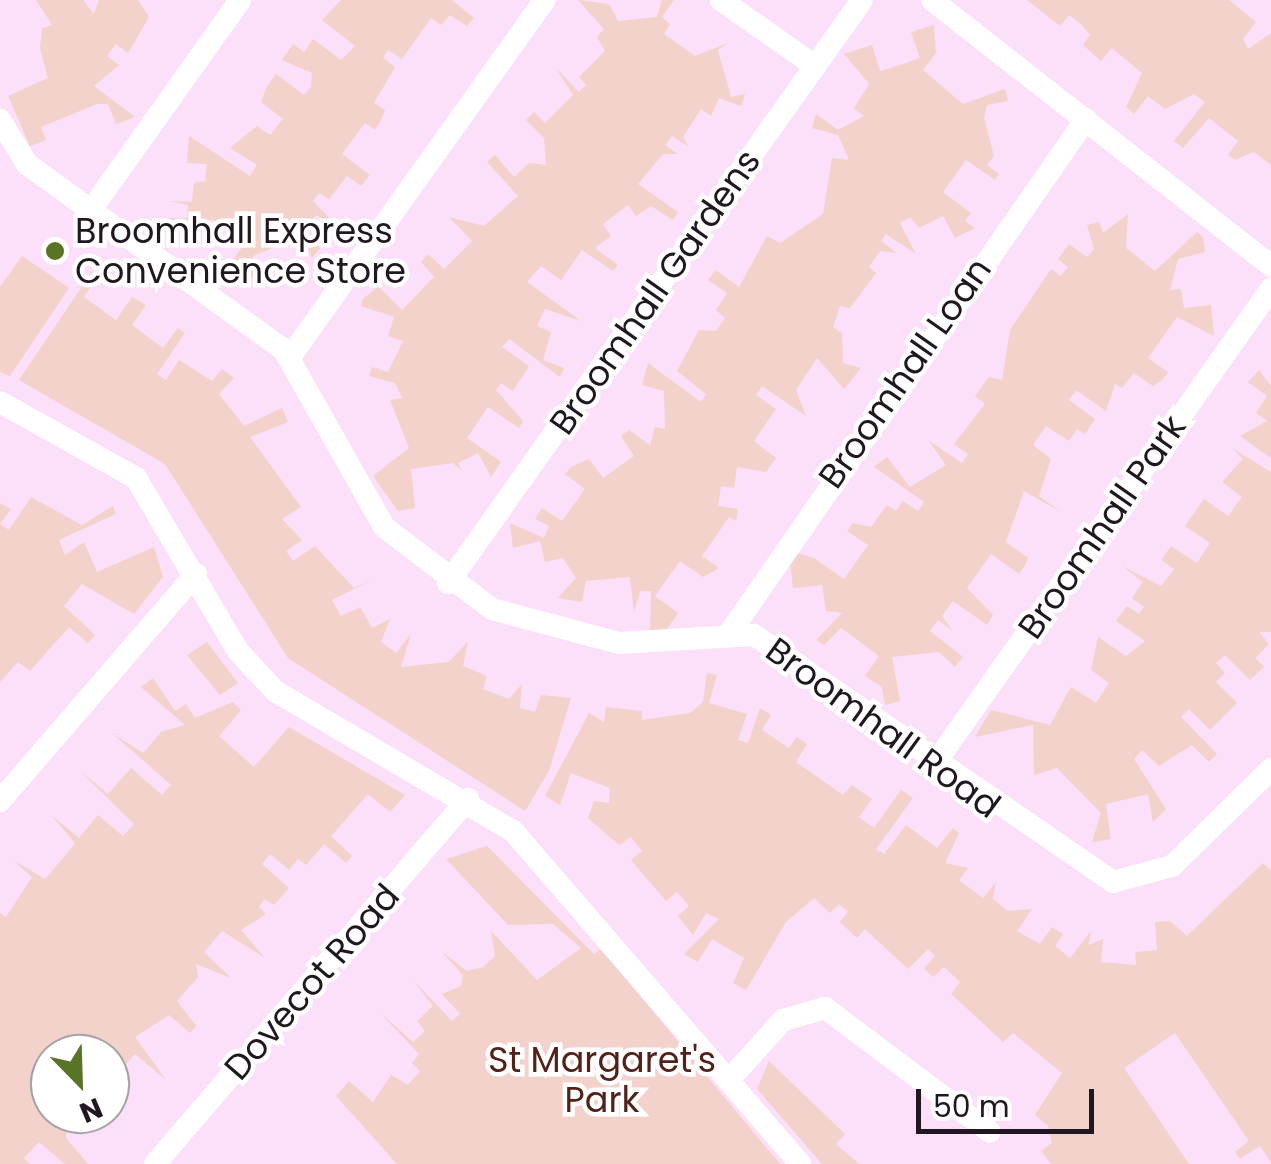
<!DOCTYPE html>
<style>
body{margin:0}
#map{position:relative;width:1271px;height:1164px;overflow:hidden;background:#fcdff9;font-family:Poppins,sans-serif}
div>[style]{position:absolute}
.green>*{inset:0;background:#f3d2cb}
.street>*{height:22px;margin:-11px;padding:0 11px;transform-origin:11px;border-radius:11px;background:#fff}
.dots>*{width:28px;height:28px;translate:-50% -50%;box-sizing:border-box;border:5px solid #fff;border-radius:50%}
span{translate:-50% -50%;white-space:nowrap;text-align:center;line-height:1.15;-webkit-text-stroke:9px #fff;paint-order:stroke}
.poi-label{font-size:35px;color:#211721}
.left{translate:0 -50%;text-align:left}
.street-label{font-size:35px;color:#211721}
.park-label{font-size:35px;color:#522118}
.north{position:absolute;left:30px;top:1034px;width:100px;height:100px;box-sizing:border-box;background:#fff;border:2px solid #a6a2a6;border-radius:50%;rotate:157deg;font-size:28px;font-weight:700;line-height:40px;text-align:center;color:#211721}
.north::after{content:'';display:block;margin:auto;width:35px;height:45px;background:#597427;clip-path:polygon(50% 0,100% 100%,50% 72%,0 100%)}
.scale{position:absolute;left:916px;top:1089px;width:178px;height:45px;box-sizing:border-box;border:5px solid #211721;border-top:0;padding-left:12px;font-size:30px;line-height:35px;white-space:nowrap;color:#211721;-webkit-text-stroke:8px #fff;paint-order:stroke}
</style>
<div id="map">
<div class="green">
<div style="clip-path:polygon(36px 0,83px 0,94px 14px,99px 0,138px 0,149px 17px,128px 53px,116px 44px,107px 56px,119px 65px,94px 86px,135px 117px,116px 124px,108px 104px,97px 104px,41px 127px,46px 140px,30px 146px,8px 96px,48px 78px,40px 48px,42px 28px,52px 25px)"></div>
<div style="clip-path:polygon(341px 0,452px 0,474px 18px,467px 26px,450px 15px,441px 25px,431px 18px,402px 59px,388px 50px,383px 58px,395px 67px,374px 103px,385px 110px,380px 122px,375px 130px,365px 123px,342px 154px,370px 175px,361px 186px,347px 176px,329px 199px,319px 193px,313px 201px,338px 227px,316px 215px,302px 232px,321px 247px,312px 258px,302px 236px,253px 256px,259px 274px,240px 282px,243px 272px,231px 263px,245px 243px,212px 219px,197px 238px,181px 226px,166px 236px,168px 218px,187px 218px,188px 205px,169px 201px,192px 202px,194px 183px,205px 181px,207px 164px,187px 163px,189px 136px,250px 176px,257px 165px,230px 148px,257px 126px,270px 135px,283px 119px,261px 102px,266px 88px,276px 74px,304px 95px,311px 87px,312px 73px,282px 60px,293px 44px,304px 52px,313px 39px,341px 60px,355px 46px,322px 20px)"></div>
<div style="clip-path:polygon(578px 0,609px 4px,618px 21px,657px 17px,662px 0,674px 0,662px 17px,670px 24px,664px 34px,695px 56px,728px 43px,718px 50px,731px 97px,745px 94px,741px 106px,719px 98px,711px 116px,701px 109px,683px 137px,689px 147px,672px 136px,665px 145px,678px 154px,663px 154px,638px 184px,678px 212px,673px 220px,651px 206px,636px 216px,628px 205px,603px 224px,611px 236px,595px 248px,618px 265px,613px 271px,582px 250px,561px 280px,541px 266px,527px 282px,581px 321px,545px 309px,537px 326px,551px 332px,543px 360px,564px 368px,560px 377px,509px 339px,502px 347px,529px 366px,513px 391px,501px 383px,496px 390px,523px 421px,519px 428px,488px 407px,467px 438px,501px 462px,491px 477px,478px 453px,458px 463px,462px 471px,453px 463px,411px 469px,415px 508px,398px 511px,373px 476px,409px 448px,390px 400px,402px 398px,395px 383px,369px 376px,372px 367px,388px 372px,403px 341px,388px 336px,394px 317px,361px 306px,363px 299px,378px 286px,402px 310px,434px 277px,421px 262px,428px 254px,444px 269px,472px 241px,449px 217px,484px 226px,518px 196px,487px 162px,495px 155px,514px 177px,529px 163px,546px 165px,544px 138px,526px 120px,534px 112px,545px 123px,573px 95px,556px 68px,579px 92px,586px 85px,579px 77px,605px 51px,597px 37px,604px 29px)"></div>
<div style="clip-path:polygon(1027px 0,1229px 0,1256px 22px,1243px 39px,1248px 49px,1271px 33px,1271px 165px,1254px 152px,1235px 160px,1228px 155px,1238px 141px,1209px 118px,1183px 148px,1174px 141px,1205px 102px,1194px 94px,1165px 109px,1148px 96px,1134px 114px,1126px 107px,1142px 73px,1112px 48px,1101px 61px,1083px 45px,1090px 35px,1082px 25px,1069px 15px,1060px 26px)"></div>
<div style="clip-path:polygon(934px 25px,936px 53px,923px 70px,963px 104px,1005px 89px,1008px 101px,987px 105px,984px 118px,994px 156px,987px 165px,999px 174px,995px 180px,966px 160px,943px 192px,971px 213px,965px 221px,975px 228px,955px 238px,943px 216px,919px 228px,910px 217px,900px 223px,916px 254px,886px 234px,881px 241px,897px 253px,880px 251px,869px 267px,876px 273px,850px 308px,840px 306px,833px 327px,842px 333px,843px 363px,861px 368px,844px 389px,817px 358px,796px 390px,806px 416px,762px 386px,756px 395px,776px 409px,754px 441px,776px 458px,766px 472px,737px 467px,734px 488px,721px 486px,718px 506px,738px 509px,736px 521px,729px 517px,702px 556px,719px 568px,703px 577px,680px 561px,655px 596px,678px 613px,665px 632px,650px 631px,651px 591px,640px 591px,634px 612px,630px 577px,586px 581px,582px 602px,558px 598px,576px 578px,563px 558px,545px 562px,540px 541px,513px 548px,510px 523px,544px 538px,549px 526px,535px 519px,542px 508px,562px 521px,585px 489px,565px 474px,571px 467px,589px 459px,603px 478px,634px 456px,621px 436px,629px 430px,650px 445px,655px 427px,665px 429px,664px 391px,642px 385px,648px 363px,701px 402px,706px 394px,677px 371px,699px 330px,716px 331px,725px 318px,716px 310px,727px 293px,708px 280px,716px 270px,739px 287px,767px 236px,780px 243px,823px 214px,832px 158px,849px 160px,838px 135px,812px 128px,816px 114px,838px 130px,864px 116px,854px 108px,869px 84px,844px 54px,872px 45px,880px 71px,900px 65px,920px 58px,911px 32px)"></div>
<div style="clip-path:polygon(1128px 214px,1126px 248px,1155px 271px,1197px 232px,1203px 237px,1205px 252px,1178px 259px,1170px 290px,1181px 289px,1184px 308px,1211px 305px,1214px 336px,1177px 317px,1148px 358px,1168px 372px,1162px 380px,1153px 386px,1134px 373px,1122px 388px,1115px 384px,1106px 411px,1076px 390px,1069px 400px,1095px 419px,1085px 434px,1077px 429px,1069px 441px,1046px 426px,1033px 445px,1051px 459px,1039px 496px,1061px 512px,1024px 491px,1006px 542px,1028px 558px,1025px 565px,1019px 574px,991px 554px,967px 588px,993px 615px,987px 625px,953px 601px,942px 616px,953px 631px,938px 620px,930px 631px,963px 657px,955px 667px,939px 652px,892px 657px,900px 701px,885px 705px,882px 687px,865px 676px,879px 656px,841px 628px,824px 645px,816px 640px,842px 613px,826px 611px,822px 585px,793px 588px,790px 562px,797px 553px,814px 558px,844px 579px,868px 545px,847px 531px,853px 523px,871px 527px,887px 505px,896px 511px,903px 501px,918px 511px,924px 502px,874px 467px,887px 457px,910px 487px,946px 465px,928px 440px,962px 463px,968px 454px,954px 444px,985px 404px,975px 396px,989px 377px,1002px 380px,1010px 330px,1051px 269px,1061px 276px,1068px 267px,1058px 259px,1069px 244px,1087px 257px,1094px 249px,1087px 225px,1099px 222px,1103px 233px)"></div>
<div style="clip-path:polygon(22px 256px,69px 288px,10px 376px,0 372px,0 287px)"></div>
<div style="clip-path:polygon(93px 270px,100px 274px,84px 297px,116px 320px,132px 297px,146px 305px,132px 325px,163px 348px,178px 328px,185px 333px,157px 374px,166px 380px,179px 360px,212px 381px,222px 369px,234px 378px,219px 394px,244px 426px,282px 408px,288px 422px,250px 437px,301px 507px,282px 519px,302px 540px,286px 551px,293px 561px,315px 546px,354px 588px,378px 577px,332px 600px,341px 616px,360px 607px,372px 628px,390px 619px,381px 642px,396px 653px,411px 634px,401px 667px,449px 662px,468px 641px,463px 666px,487px 676px,483px 689px,509px 699px,522px 684px,520px 708px,535px 712px,541px 695px,571px 698px,549px 771px,525px 811px,288px 658px,165px 464px,19px 380px)"></div>
<div style="clip-path:polygon(1259px 370px,1271px 386px,1271px 458px,1240px 436px,1267px 421px,1256px 413px,1267px 396px,1248px 382px)"></div>
<div style="clip-path:polygon(1232px 448px,1271px 472px,1271px 632px,1259px 632px,1269px 644px,1255px 658px,1264px 667px,1250px 680px,1225px 655px,1216px 663px,1225px 673px,1216px 682px,1237px 703px,1210px 730px,1189px 709px,1181px 717px,1217px 754px,1209px 762px,1192px 745px,1159px 766px,1142px 750px,1134px 759px,1166px 809px,1153px 822px,1148px 794px,1106px 804px,1111px 839px,1092px 842px,1101px 813px,1057px 768px,1034px 775px,1033px 725px,975px 737px,991px 710px,1050px 725px,1071px 687px,1096px 703px,1109px 683px,1091px 670px,1098px 637px,1126px 656px,1145px 641px,1116px 621px,1127px 606px,1139px 614px,1144px 607px,1132px 598px,1143px 582px,1122px 566px,1161px 586px,1174px 569px,1161px 560px,1171px 546px,1197px 563px,1210px 543px,1185px 526px,1204px 499px,1228px 516px,1242px 497px,1222px 482px,1243px 459px)"></div>
<div style="clip-path:polygon(31px 497px,82px 525px,113px 506px,116px 514px,59px 540px,65px 555px,84px 542px,97px 572px,154px 547px,163px 577px,134px 614px,82px 584px,64px 606px,95px 635px,88px 643px,69px 627px,30px 671px,18px 662px,0 682px,0 503px,11px 509px,0 524px,9px 530px)"></div>
<div style="clip-path:polygon(207px 642px,238px 683px,220px 695px,187px 655px)"></div>
<div style="clip-path:polygon(707px 673px,717px 675px,709px 703px,747px 714px,738px 740px,748px 743px,760px 708px,771px 715px,762px 730px,789px 748px,797px 737px,807px 744px,796px 762px,843px 795px,852px 785px,872px 799px,859px 817px,874px 828px,901px 790px,913px 798px,876px 849px,884px 854px,906px 825px,937px 848px,953px 828px,959px 833px,945px 863px,968px 868px,959px 880px,983px 898px,996px 882px,993px 899px,1008px 911px,1032px 909px,1017px 931px,1040px 944px,1052px 927px,1063px 934px,1055px 946px,1070px 958px,1091px 931px,1088px 945px,1103px 939px,1101px 962px,1136px 965px,1135px 952px,1157px 950px,1155px 922px,1170px 921px,1187px 936px,1263px 863px,1271px 871px,1271px 1163px,1260px 1146px,1240px 1159px,1235px 1152px,1249px 1141px,1175px 1033px,1124px 1068px,1189px 1164px,1051px 1164px,1041px 1151px,1052px 1143px,1048px 1126px,1035px 1115px,1062px 1073px,1013px 1033px,1003px 1042px,986px 1026px,951px 994px,960px 982px,944px 967px,933px 977px,924px 969px,935px 956px,928px 949px,908px 969px,865px 929px,857px 938px,840px 922px,848px 912px,839px 904px,830px 913px,814px 898px,786px 922px,746px 990px,733px 983px,744px 958px,712px 939px,698px 962px,684px 954px,719px 919px,706px 913px,693px 935px,678px 916px,689px 906px,677px 892px,666px 901px,631px 860px,642px 851px,631px 837px,619px 845px,588px 818px,594px 801px,609px 803px,610px 788px,571px 773px,560px 805px,545px 796px,589px 713px,604px 722px,606px 707px,642px 711px,642px 720px,690px 713px,703px 702px)"></div>
<div style="clip-path:polygon(153px 678px,175px 711px,186px 704px,195px 718px,233px 702px,241px 710px,219px 736px,254px 767px,289px 727px,405px 795px,390px 812px,368px 794px,331px 836px,352px 856px,346px 863px,324px 844px,306px 865px,298px 859px,289px 870px,270px 854px,262px 864px,289px 888px,274px 905px,265px 899px,259px 907px,266px 914px,241px 930px,265px 958px,222px 931px,204px 952px,231px 978px,196px 964px,198px 977px,177px 1001px,196px 1026px,190px 1033px,169px 1015px,135px 1037px,166px 1080px,135px 1054px,120px 1071px,110px 1054px,50px 1054px,50px 1114px,67px 1114px,66px 1138px,88px 1164px,65px 1164px,39px 1142px,24px 1158px,30px 1164px,0 1164px,0 913px,6px 917px,32px 877px,13px 860px,45px 879px,69px 851px,75px 843px,51px 815px,79px 838px,98px 815px,123px 836px,134px 824px,80px 771px,108px 794px,131px 768px,162px 795px,171px 785px,112px 733px,143px 753px,161px 732px,185px 725px,141px 687px)"></div>
<div style="clip-path:polygon(487px 846px,594px 954px,601px 949px,780px 1164px,397px 1164px,336px 1096px,349px 1081px,373px 1102px,391px 1075px,408px 1085px,420px 1071px,412px 1063px,419px 1054px,379px 1012px,413px 1042px,425px 1031px,417px 1021px,433px 1006px,413px 980px,452px 1021px,460px 1014px,442px 994px,461px 986px,463px 975px,442px 952px,467px 971px,483px 967px,495px 956px,491px 931px,537px 980px,581px 948px,553px 924px,508px 925px,446px 859px)"></div>
<div style="clip-path:polygon(769px 1061px,845px 1134px,836px 1144px,859px 1164px,822px 1164px,757px 1089px)"></div>
</div>
<div class="street">
<div style="left:721px;top:0;width:115px;rotate:35.1deg"></div>
<div style="left:932px;top:0;width:431px;rotate:38.1deg"></div>
<div style="left:0;top:120px;width:52px;rotate:58.5deg"></div>
<div style="left:27px;top:164px;width:317px;rotate:35.9deg"></div>
<div style="left:284px;top:350px;width:203px;rotate:60.5deg"></div>
<div style="left:384px;top:527px;width:136px;rotate:37.2deg"></div>
<div style="left:492px;top:609px;width:131px;rotate:15deg"></div>
<div style="left:619px;top:643px;width:135px;rotate:-3.4deg"></div>
<div style="left:754px;top:635px;width:436px;rotate:34.5deg"></div>
<div style="left:1113px;top:882px;width:61px;rotate:-15.2deg"></div>
<div style="left:1172px;top:866px;width:139px;rotate:-44.4deg"></div>
<div style="left:91px;top:210px;width:257px;rotate:-54.6deg"></div>
<div style="left:290px;top:357px;width:439px;rotate:-54.5deg"></div>
<div style="left:0;top:402px;width:156px;rotate:29.2deg"></div>
<div style="left:136px;top:478px;width:201px;rotate:59.5deg"></div>
<div style="left:238px;top:651px;width:54px;rotate:47.2deg"></div>
<div style="left:275px;top:691px;width:276px;rotate:30.5deg"></div>
<div style="left:513px;top:831px;width:440px;rotate:49.2deg"></div>
<div style="left:448px;top:583px;width:715px;rotate:-54.62deg"></div>
<div style="left:731px;top:631px;width:623px;rotate:-55.26deg"></div>
<div style="left:933px;top:766px;width:585px;rotate:-54.68deg"></div>
<div style="left:0;top:801px;width:300px;rotate:-49.2deg"></div>
<div style="left:729px;top:1080px;width:81px;rotate:-48deg"></div>
<div style="left:783px;top:1020px;width:44px;rotate:-15.9deg"></div>
<div style="left:825px;top:1008px;width:206px;rotate:36.9deg"></div>
<div style="left:155px;top:1164px;width:481px;rotate:-49.4deg"></div>
</div>
<div class="dots">
<div style="left:55px;top:251px;background:#597427"></div>
</div>
<div class="poi-label">
<span class="left" style="left:75px;top:251px">Broomhall Express<br>Convenience Store</span>
</div>
<div class="street-label">
<span style="left:655px;top:292px;rotate:-55deg">Broomhall Gardens</span>
<span style="left:905px;top:373px;rotate:-55deg">Broomhall Loan</span>
<span style="left:1102px;top:527px;rotate:-55deg">Broomhall Park</span>
<span style="left:883px;top:728px;rotate:36deg">Broomhall Road</span>
<span style="left:312px;top:982px;rotate:-49deg">Dovecot Road</span>
</div>
<div class="park-label">
<span style="left:602px;top:1080px">St Margaret's<br>Park</span>
</div>
<div class="north">N</div>
<div class="scale">50 m</div>
</div>
